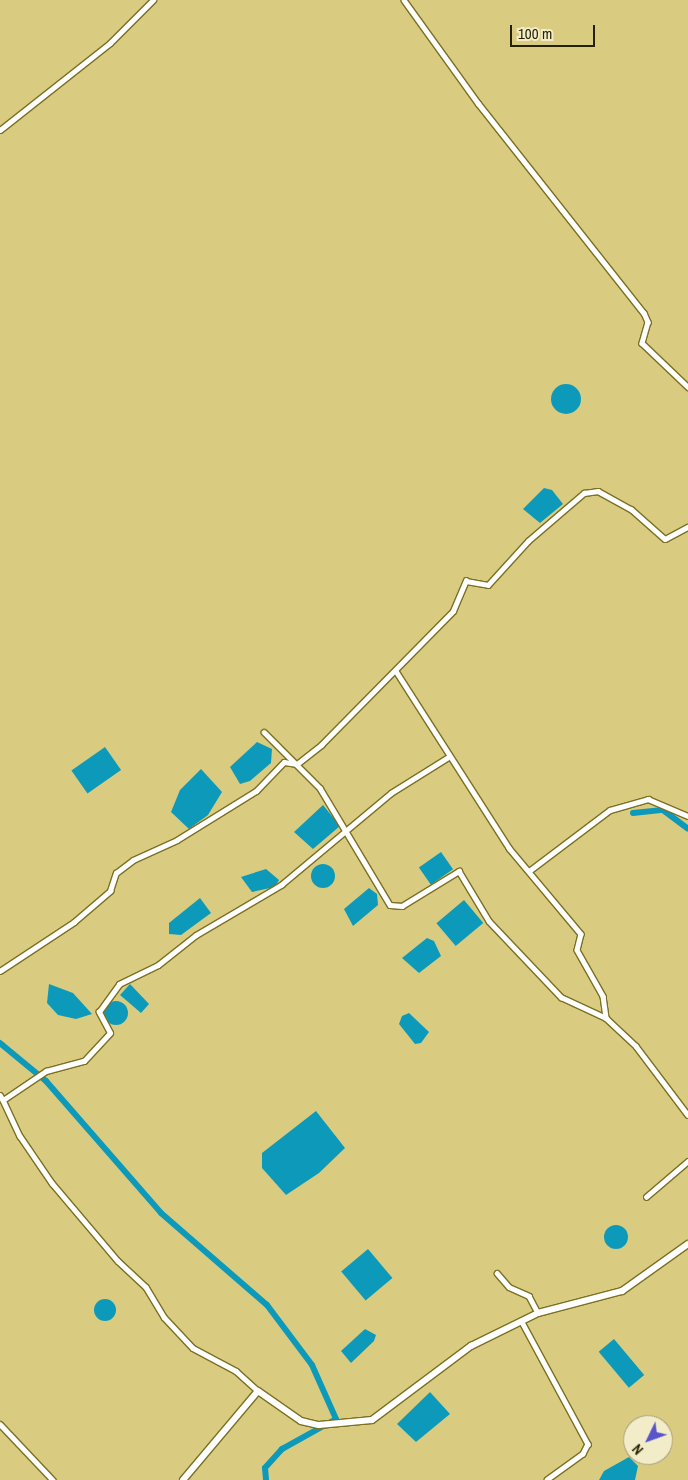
<!DOCTYPE html>
<style>
body{margin:0}
#map{position:relative;width:688px;height:1480px;overflow:hidden;background:#d9cc81;font-family:"Archivo Narrow",sans-serif}
div>[style]{position:absolute}
.water>*{inset:0;background:#0d9aba;transform-origin:0 0}
.round{border-radius:50%}
.canal>*{height:6px;margin:-3px;padding:0 3px;transform-origin:3px;border-radius:3px;background:#0d9aba}
.roads{filter:drop-shadow(1px 0 #7c7022) drop-shadow(-1px 0 #7c7022) drop-shadow(0 1px #7c7022) drop-shadow(0 -1px #7c7022)}
.street>*{height:4.5px;margin:-2.25px;padding:0 2.25px;transform-origin:2.25px;border-radius:2.25px;background:#fff}
.secondary>*{height:6px;margin:-3px;padding:0 3px;transform-origin:3px;border-radius:3px;background:#fff}
span{translate:-50% -50%;white-space:nowrap;text-align:center;line-height:1.15;-webkit-text-stroke:5px #f2ecc8;paint-order:stroke}
.north{position:absolute;left:623px;top:1415px;width:50px;height:50px;box-sizing:border-box;background:#f2ecc8;border:1px solid #a09a78;border-radius:50%;rotate:228deg;font-size:14px;font-weight:700;line-height:20px;text-align:center;color:#252001}
.north::after{content:'';display:block;margin:auto;width:18px;height:22px;background:#5854cb;clip-path:polygon(50% 0,100% 100%,50% 72%,0 100%)}
.scale{position:absolute;left:510px;top:25px;width:85px;height:22px;box-sizing:border-box;border:2px solid #252001;border-top:0;padding-left:6px;font-size:15px;line-height:18px;white-space:nowrap;color:#252001;-webkit-text-stroke:4px #f2ecc8;paint-order:stroke}
</style>
<div id="map">
<div class="water">
<div class="round" style="left:551px;top:384px;width:30px;height:30px"></div>
<div style="clip-path:polygon(544px 488px,552px 490px,563px 504px,540px 523px,523px 509px)"></div>
<div style="clip-path:polygon(257px 742px,272px 749px,271px 763px,250px 781px,240px 784px,230px 767px)"></div>
<div style="left:105px;top:747px;width:28px;height:41px;rotate:55deg"></div>
<div style="clip-path:polygon(201px 769px,222px 792px,208px 815px,189px 829px,171px 812px,180px 790px)"></div>
<div style="clip-path:polygon(323px 805px,340px 826px,313px 849px,294px 832px)"></div>
<div style="left:441px;top:852px;width:21px;height:27px;rotate:55deg"></div>
<div class="round" style="left:311px;top:864px;width:24px;height:24px"></div>
<div style="clip-path:polygon(266px 869px,279px 880px,275px 887px,252px 892px,241px 877px)"></div>
<div style="clip-path:polygon(369px 888px,377px 894px,378px 905px,353px 926px,344px 909px)"></div>
<div style="clip-path:polygon(200px 898px,211px 913px,181px 935px,169px 934px,169px 923px)"></div>
<div style="left:464px;top:900px;width:30px;height:36px;rotate:50deg"></div>
<div style="clip-path:polygon(427px 938px,434px 941px,441px 956px,419px 973px,402px 958px)"></div>
<div style="clip-path:polygon(49px 984px,73px 993px,92px 1014px,76px 1019px,58px 1015px,47px 1003px)"></div>
<div style="clip-path:polygon(130px 984px,149px 1004px,141px 1013px,120px 995px)"></div>
<div class="round" style="left:104px;top:1001px;width:24px;height:24px"></div>
<div style="clip-path:polygon(409px 1013px,429px 1032px,421px 1043px,415px 1044px,399px 1024px,402px 1016px)"></div>
<div style="clip-path:polygon(316px 1111px,345px 1148px,319px 1173px,286px 1195px,262px 1168px,262px 1153px)"></div>
<div class="round" style="left:604px;top:1225px;width:24px;height:24px"></div>
<div style="left:368px;top:1249px;width:38px;height:35px;rotate:50deg"></div>
<div class="round" style="left:94px;top:1299px;width:22px;height:22px"></div>
<div style="clip-path:polygon(365px 1329px,376px 1335px,374px 1341px,351px 1363px,341px 1351px)"></div>
<div style="left:614px;top:1339px;width:47px;height:20px;rotate:50deg"></div>
<div style="clip-path:polygon(430px 1392px,450px 1414px,416px 1442px,397px 1424px)"></div>
<div style="clip-path:polygon(629px 1457px,638px 1466px,635px 1480px,599px 1480px,604px 1471px)"></div>
</div>
<div class="canal">
<div style="left:633px;top:813px;width:30px;rotate:-6deg"></div>
<div style="left:663px;top:810px;width:31px;rotate:37deg"></div>
<div style="left:0;top:1043px;width:60px;rotate:39.6deg"></div>
<div style="left:46px;top:1081px;width:175px;rotate:48.9deg"></div>
<div style="left:161px;top:1213px;width:140px;rotate:41deg"></div>
<div style="left:267px;top:1305px;width:75px;rotate:53.1deg"></div>
<div style="left:312px;top:1365px;width:59px;rotate:66deg"></div>
<div style="left:336px;top:1419px;width:62px;rotate:150.9deg"></div>
<div style="left:282px;top:1449px;width:25px;rotate:132deg"></div>
<div style="left:265px;top:1468px;width:12px;rotate:85deg"></div>
</div>
<div class="roads">
<div class="street">
<div style="left:404px;top:0;width:127px;rotate:54.3deg"></div>
<div style="left:478px;top:103px;width:268px;rotate:51.7deg"></div>
<div style="left:644px;top:313px;width:10px;rotate:66deg"></div>
<div style="left:648px;top:322px;width:22px;rotate:106deg"></div>
<div style="left:642px;top:343px;width:64px;rotate:43.7deg"></div>
<div style="left:0;top:130px;width:140px;rotate:-38.3deg"></div>
<div style="left:110px;top:43px;width:61px;rotate:-45deg"></div>
<div style="left:396px;top:671px;width:210px;rotate:57.4deg"></div>
<div style="left:509px;top:848px;width:112px;rotate:50.1deg"></div>
<div style="left:581px;top:934px;width:16px;rotate:104deg"></div>
<div style="left:577px;top:950px;width:53px;rotate:60.5deg"></div>
<div style="left:603px;top:996px;width:22px;rotate:82deg"></div>
<div style="left:606px;top:1018px;width:41px;rotate:43deg"></div>
<div style="left:636px;top:1046px;width:86px;rotate:53deg"></div>
<div style="left:264px;top:732px;width:79px;rotate:45deg"></div>
<div style="left:320px;top:788px;width:136px;rotate:59.1deg"></div>
<div style="left:390px;top:905px;width:12px;rotate:5deg"></div>
<div style="left:402px;top:906px;width:67px;rotate:-31.6deg"></div>
<div style="left:459px;top:871px;width:58px;rotate:59deg"></div>
<div style="left:489px;top:921px;width:105px;rotate:46.5deg"></div>
<div style="left:561px;top:997px;width:50px;rotate:25deg"></div>
<div style="left:529px;top:871px;width:101px;rotate:-37deg"></div>
<div style="left:610px;top:810px;width:40px;rotate:-16deg"></div>
<div style="left:648px;top:799px;width:43px;rotate:23deg"></div>
<div style="left:0;top:971px;width:89px;rotate:-33.5deg"></div>
<div style="left:74px;top:922px;width:48px;rotate:-40.7deg"></div>
<div style="left:110px;top:891px;width:19px;rotate:-72deg"></div>
<div style="left:116px;top:873px;width:21px;rotate:-37deg"></div>
<div style="left:133px;top:860px;width:48px;rotate:-24.4deg"></div>
<div style="left:177px;top:840px;width:93px;rotate:-31.8deg"></div>
<div style="left:256px;top:791px;width:40px;rotate:-46deg"></div>
<div style="left:284px;top:762px;width:13px;rotate:9deg"></div>
<div style="left:297px;top:764px;width:31px;rotate:-38deg"></div>
<div style="left:321px;top:745px;width:188px;rotate:-45.4deg"></div>
<div style="left:453px;top:611px;width:33px;rotate:-67deg"></div>
<div style="left:466px;top:581px;width:22px;rotate:10deg"></div>
<div style="left:488px;top:585px;width:59px;rotate:-47.7deg"></div>
<div style="left:528px;top:541px;width:74px;rotate:-40.6deg"></div>
<div style="left:584px;top:493px;width:14px;rotate:-8deg"></div>
<div style="left:598px;top:491px;width:38px;rotate:29deg"></div>
<div style="left:631px;top:509px;width:45px;rotate:41.4deg"></div>
<div style="left:665px;top:539px;width:26px;rotate:-28deg"></div>
<div style="left:0;top:1095px;width:6px;rotate:59deg"></div>
<div style="left:3px;top:1100px;width:52px;rotate:-34deg"></div>
<div style="left:46px;top:1071px;width:39px;rotate:-15deg"></div>
<div style="left:84px;top:1061px;width:38px;rotate:-47deg"></div>
<div style="left:110px;top:1033px;width:24px;rotate:-118deg"></div>
<div style="left:99px;top:1012px;width:34px;rotate:-54deg"></div>
<div style="left:119px;top:984px;width:43px;rotate:-26deg"></div>
<div style="left:158px;top:965px;width:48px;rotate:-38.3deg"></div>
<div style="left:196px;top:935px;width:99px;rotate:-30.5deg"></div>
<div style="left:281px;top:885px;width:143px;rotate:-39.9deg"></div>
<div style="left:391px;top:793px;width:66px;rotate:-32deg"></div>
<div style="left:3px;top:1100px;width:40px;rotate:65deg"></div>
<div style="left:20px;top:1136px;width:57px;rotate:55.8deg"></div>
<div style="left:52px;top:1183px;width:102px;rotate:49.8deg"></div>
<div style="left:118px;top:1261px;width:38px;rotate:43deg"></div>
<div style="left:146px;top:1287px;width:35px;rotate:59deg"></div>
<div style="left:164px;top:1317px;width:42px;rotate:46.9deg"></div>
<div style="left:193px;top:1348px;width:49px;rotate:28.1deg"></div>
<div style="left:236px;top:1371px;width:30px;rotate:42deg"></div>
<div style="left:646px;top:1197px;width:55px;rotate:-40.6deg"></div>
<div style="left:497px;top:1273px;width:18px;rotate:49deg"></div>
<div style="left:509px;top:1287px;width:22px;rotate:24deg"></div>
<div style="left:529px;top:1296px;width:19px;rotate:62deg"></div>
<div style="left:522px;top:1322px;width:139px;rotate:61.6deg"></div>
<div style="left:588px;top:1444px;width:11px;rotate:117deg"></div>
<div style="left:583px;top:1454px;width:44px;rotate:144.2deg"></div>
<div style="left:0;top:1424px;width:77px;rotate:46.6deg"></div>
</div>
<div class="secondary">
<div style="left:183px;top:1480px;width:116px;rotate:-49.9deg"></div>
<div style="left:258px;top:1391px;width:52px;rotate:34.9deg"></div>
<div style="left:301px;top:1421px;width:18px;rotate:13deg"></div>
<div style="left:319px;top:1425px;width:53px;rotate:-5.4deg"></div>
<div style="left:372px;top:1420px;width:124px;rotate:-36.8deg"></div>
<div style="left:471px;top:1346px;width:75px;rotate:-26.2deg"></div>
<div style="left:538px;top:1313px;width:87px;rotate:-14.7deg"></div>
<div style="left:622px;top:1291px;width:81px;rotate:-35.5deg"></div>
</div>
</div>
<div class="north">N</div>
<div class="scale">100 m</div>
</div>
